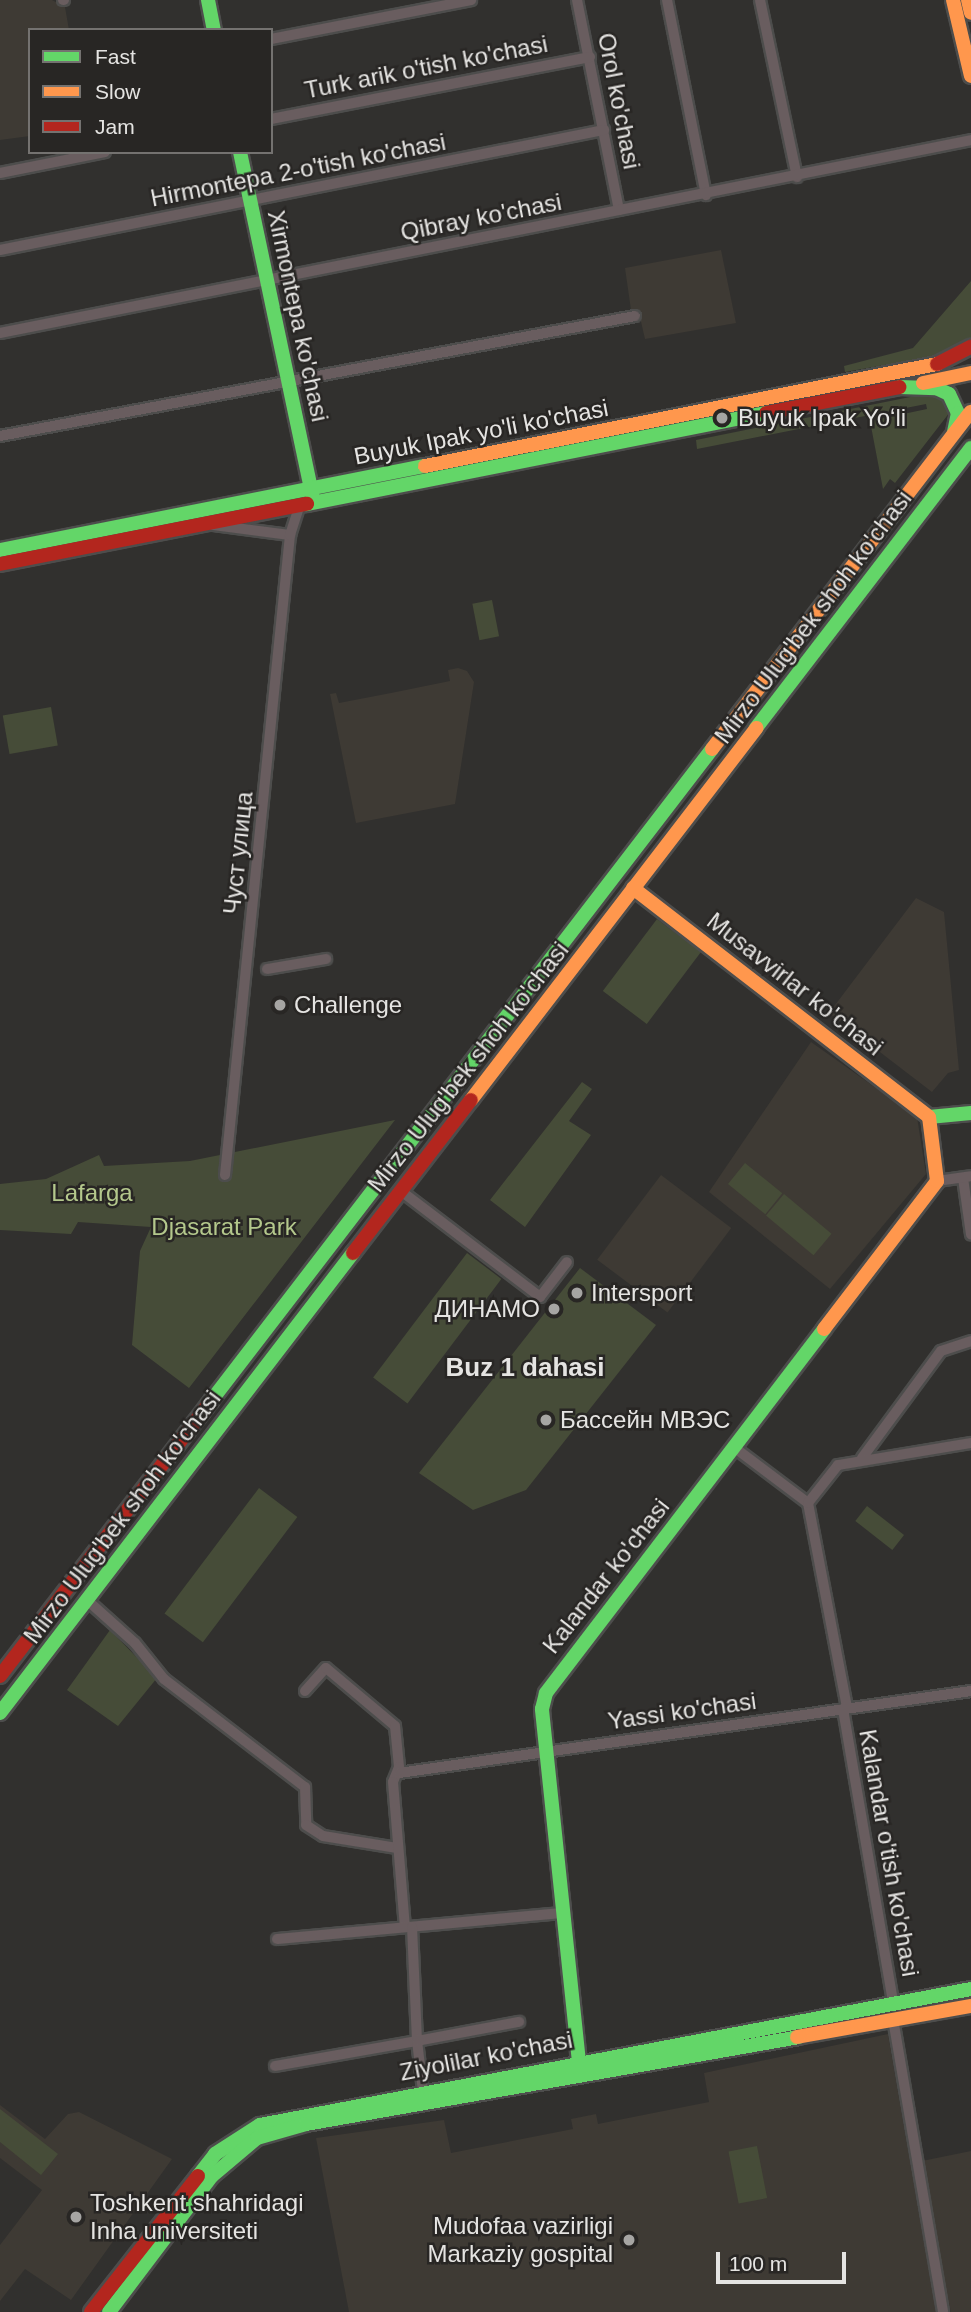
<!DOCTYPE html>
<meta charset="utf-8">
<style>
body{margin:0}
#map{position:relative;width:971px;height:2312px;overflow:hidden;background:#31302e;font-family:Arial,sans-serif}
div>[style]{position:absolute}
.built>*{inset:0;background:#3e3a34;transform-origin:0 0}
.green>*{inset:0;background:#464c38;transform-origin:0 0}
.roads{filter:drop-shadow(2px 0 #4d4d4c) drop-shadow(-2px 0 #4d4d4c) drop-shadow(0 2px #4d4d4c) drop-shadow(0 -2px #4d4d4c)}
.street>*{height:10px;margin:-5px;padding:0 5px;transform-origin:5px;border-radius:5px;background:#695d5f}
.fast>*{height:14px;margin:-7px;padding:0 7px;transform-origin:7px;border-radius:7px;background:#63d668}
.slow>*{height:14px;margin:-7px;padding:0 7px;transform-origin:7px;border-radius:7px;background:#ff974d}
.jam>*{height:14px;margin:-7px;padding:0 7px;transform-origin:7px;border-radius:7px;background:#b3261e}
.dots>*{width:19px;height:19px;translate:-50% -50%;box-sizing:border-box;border:4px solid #282624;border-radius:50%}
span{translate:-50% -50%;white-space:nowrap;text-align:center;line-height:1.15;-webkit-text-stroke:5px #282624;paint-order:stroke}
.street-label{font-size:24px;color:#e5e4e2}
.poi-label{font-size:24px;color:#e5e4e2}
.left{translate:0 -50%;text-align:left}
.right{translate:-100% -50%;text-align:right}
.park-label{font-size:24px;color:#b4c88c}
.neighbourhood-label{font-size:26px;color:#e5e4e2;font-weight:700}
.legend{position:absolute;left:28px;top:28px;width:245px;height:126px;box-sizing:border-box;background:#282624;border:2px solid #747270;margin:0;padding:9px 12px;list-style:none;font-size:21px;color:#e5e4e2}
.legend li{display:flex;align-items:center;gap:14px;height:35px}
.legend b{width:35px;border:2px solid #747270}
.scale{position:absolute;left:716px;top:2252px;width:130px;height:32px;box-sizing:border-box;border:4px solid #e5e4e2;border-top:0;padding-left:9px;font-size:21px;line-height:24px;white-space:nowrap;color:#e5e4e2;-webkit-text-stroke:5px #282624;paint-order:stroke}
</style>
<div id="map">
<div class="built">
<div style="clip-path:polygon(0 0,52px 0,65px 7px,69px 30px,30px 30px,30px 136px,0 140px)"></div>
<div style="clip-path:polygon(721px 250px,736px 323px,645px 339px,639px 313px,631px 310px,625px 268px)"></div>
<div style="clip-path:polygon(458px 668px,467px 671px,474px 682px,455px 804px,356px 823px,330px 694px,336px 693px,339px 703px,391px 693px,450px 681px,448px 670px)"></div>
<div style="clip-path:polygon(916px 898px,944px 912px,959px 1070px,948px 1073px,932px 1092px,829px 1013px)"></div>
<div style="clip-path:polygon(811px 1042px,917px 1117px,926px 1174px,830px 1289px,709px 1192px)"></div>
<div style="left:661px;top:1175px;width:88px;height:106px;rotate:37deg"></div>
<div style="clip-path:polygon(888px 2034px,936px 2312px,349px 2312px,316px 2138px,444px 2120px,451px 2153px,573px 2129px,571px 2119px,596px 2114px,598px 2124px,709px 2102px,704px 2073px)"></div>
<div style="clip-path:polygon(0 2105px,45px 2139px,68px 2114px,79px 2112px,172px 2159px,71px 2300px,25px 2269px,0 2301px,0 2245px,42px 2190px,0 2158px)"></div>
<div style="clip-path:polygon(971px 2151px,971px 2312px,951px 2312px,917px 2162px)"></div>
</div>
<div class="green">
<div style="clip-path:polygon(971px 281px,971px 340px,936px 356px,845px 372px,844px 366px,913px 348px)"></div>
<div style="clip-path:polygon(930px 393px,941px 395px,950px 412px,895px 483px,890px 479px,883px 489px,870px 421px,927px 409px,926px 404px,697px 449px,696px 440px)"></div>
<div style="left:492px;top:600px;width:37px;height:20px;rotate:79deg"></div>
<div style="left:51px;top:707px;width:39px;height:49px;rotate:80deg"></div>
<div style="left:657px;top:919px;width:55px;height:90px;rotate:37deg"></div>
<div style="clip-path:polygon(582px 1082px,592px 1089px,569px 1121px,591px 1135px,525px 1227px,490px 1200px)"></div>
<div style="clip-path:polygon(395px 1120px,189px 1388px,132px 1345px,140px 1251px,151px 1227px,78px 1222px,71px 1234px,0 1230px,0 1184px,46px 1179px,99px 1155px,104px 1166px,190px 1161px)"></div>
<div style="left:745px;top:1163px;width:48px;height:27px;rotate:39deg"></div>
<div style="left:784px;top:1194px;width:62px;height:28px;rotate:40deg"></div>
<div style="left:467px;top:1253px;width:43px;height:156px;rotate:37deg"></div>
<div style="clip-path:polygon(580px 1268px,656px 1325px,526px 1490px,473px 1510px,419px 1473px)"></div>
<div style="left:259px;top:1488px;width:48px;height:157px;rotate:37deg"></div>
<div style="left:867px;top:1506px;width:47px;height:19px;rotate:38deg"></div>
<div style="clip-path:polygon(110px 1630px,157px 1678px,118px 1726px,67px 1690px)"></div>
<div style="clip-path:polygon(0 2109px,58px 2154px,41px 2175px,0 2142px)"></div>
<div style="left:757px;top:2146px;width:53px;height:29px;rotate:79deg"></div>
</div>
<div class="roads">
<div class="street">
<div style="left:63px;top:0;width:1px"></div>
<div style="left:577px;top:0;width:214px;rotate:78.7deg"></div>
<div style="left:667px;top:0;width:199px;rotate:78.7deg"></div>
<div style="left:760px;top:0;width:181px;rotate:78.2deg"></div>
<div style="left:271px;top:39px;width:204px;rotate:-11deg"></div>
<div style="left:271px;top:119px;width:325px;rotate:-11deg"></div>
<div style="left:0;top:173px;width:107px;rotate:-11.3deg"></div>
<div style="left:0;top:250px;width:616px;rotate:-11.24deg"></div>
<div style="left:0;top:333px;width:990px;rotate:-11.24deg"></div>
<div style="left:0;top:436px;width:646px;rotate:-10.7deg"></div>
<div style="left:213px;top:525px;width:78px;rotate:7.4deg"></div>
<div style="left:267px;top:969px;width:60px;rotate:-9.6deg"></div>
<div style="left:225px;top:1175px;width:643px;rotate:-84.2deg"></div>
<div style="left:290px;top:535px;width:32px;rotate:-72deg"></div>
<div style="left:963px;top:1178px;width:57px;rotate:81.9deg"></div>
<div style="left:937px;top:1181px;width:34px;rotate:-8deg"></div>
<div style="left:401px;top:1191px;width:175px;rotate:37.3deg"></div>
<div style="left:540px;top:1297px;width:44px;rotate:-52.4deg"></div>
<div style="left:735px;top:1448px;width:91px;rotate:37deg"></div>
<div style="left:862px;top:1458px;width:133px;rotate:-53.6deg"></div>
<div style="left:941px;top:1351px;width:32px;rotate:-18deg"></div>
<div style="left:808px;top:1503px;width:209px;rotate:79.2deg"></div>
<div style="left:808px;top:1503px;width:48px;rotate:-51.7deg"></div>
<div style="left:838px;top:1465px;width:135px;rotate:-9.4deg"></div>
<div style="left:87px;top:1600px;width:64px;rotate:41.9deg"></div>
<div style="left:135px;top:1643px;width:46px;rotate:51.1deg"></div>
<div style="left:164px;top:1679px;width:178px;rotate:37.5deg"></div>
<div style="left:305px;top:1787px;width:38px;rotate:88deg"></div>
<div style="left:306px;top:1825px;width:20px;rotate:33deg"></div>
<div style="left:323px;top:1836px;width:75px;rotate:9.2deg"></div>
<div style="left:305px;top:1691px;width:31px;rotate:-48deg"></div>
<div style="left:326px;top:1668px;width:90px;rotate:40deg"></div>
<div style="left:395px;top:1726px;width:41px;rotate:84.4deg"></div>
<div style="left:399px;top:1767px;width:16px;rotate:112deg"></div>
<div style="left:393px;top:1782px;width:145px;rotate:85.3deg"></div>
<div style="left:843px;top:1709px;width:298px;rotate:80.3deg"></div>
<div style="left:399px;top:1773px;width:578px;rotate:-8.16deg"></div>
<div style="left:277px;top:1939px;width:289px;rotate:-5.2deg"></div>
<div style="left:893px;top:2019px;width:297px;rotate:80.3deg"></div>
<div style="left:275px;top:2066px;width:144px;rotate:-10deg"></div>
<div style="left:417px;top:2041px;width:114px;rotate:-92.5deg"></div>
<div style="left:423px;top:2091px;width:50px;rotate:-96.8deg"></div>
<div style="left:417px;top:2041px;width:104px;rotate:-10.6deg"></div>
</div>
<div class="fast">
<div style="left:208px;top:0;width:31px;rotate:79deg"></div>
<div style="left:240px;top:152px;width:353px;rotate:78.1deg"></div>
<div style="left:900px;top:387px;width:36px;rotate:2deg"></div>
<div style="left:936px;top:388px;width:14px;rotate:25deg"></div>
<div style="left:949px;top:394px;width:21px;rotate:65deg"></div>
<div style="left:958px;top:413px;width:19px;rotate:102deg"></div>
<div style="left:307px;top:504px;width:468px;rotate:-11.2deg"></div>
<div style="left:0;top:550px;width:433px;rotate:-11.2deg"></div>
<div style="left:756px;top:728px;width:353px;rotate:-52.5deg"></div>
<div style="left:929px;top:1117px;width:42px;rotate:-5.4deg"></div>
<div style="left:211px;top:1401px;width:822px;rotate:-52.46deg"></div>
<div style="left:0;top:1713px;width:580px;rotate:-52.5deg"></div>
<div style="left:579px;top:2062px;width:355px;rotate:-96deg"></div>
<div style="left:542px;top:1709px;width:16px;rotate:-76deg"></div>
<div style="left:546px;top:1693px;width:458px;rotate:-52.6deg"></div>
<div style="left:198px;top:2176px;width:28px;rotate:-52deg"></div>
<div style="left:215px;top:2154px;width:54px;rotate:-32.8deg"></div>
<div style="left:260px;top:2125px;width:724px;rotate:-10.83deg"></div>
<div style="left:109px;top:2312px;width:171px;rotate:-52.9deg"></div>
<div style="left:212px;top:2176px;width:59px;rotate:-40.2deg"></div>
<div style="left:257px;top:2138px;width:51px;rotate:-15.9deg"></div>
<div style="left:306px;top:2124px;width:499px;rotate:-10deg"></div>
</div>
<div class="slow">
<div style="left:953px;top:0;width:78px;rotate:76.7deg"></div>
<div style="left:968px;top:0;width:13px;rotate:77deg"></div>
<div style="left:923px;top:383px;width:49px;rotate:-11.8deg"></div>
<div style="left:425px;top:466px;width:522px;rotate:-11.27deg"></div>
<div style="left:712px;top:749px;width:425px;rotate:-52.5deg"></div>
<div style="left:633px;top:888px;width:374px;rotate:37.7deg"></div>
<div style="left:471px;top:1100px;width:469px;rotate:-52.5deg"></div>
<div style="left:824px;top:1329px;width:186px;rotate:-52.6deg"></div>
<div style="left:937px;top:1181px;width:64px;rotate:-97.1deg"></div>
<div style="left:797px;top:2037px;width:177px;rotate:-10.1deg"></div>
</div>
<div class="jam">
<div style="left:937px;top:364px;width:38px;rotate:-27deg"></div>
<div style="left:766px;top:413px;width:136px;rotate:-11deg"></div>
<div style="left:0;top:564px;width:313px;rotate:-11.1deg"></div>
<div style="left:353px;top:1253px;width:193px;rotate:-52.4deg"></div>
<div style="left:0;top:1676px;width:347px;rotate:-52.5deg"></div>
<div style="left:91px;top:2312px;width:173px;rotate:-51.8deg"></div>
</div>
</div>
<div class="dots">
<div style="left:722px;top:418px;background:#a6a5a3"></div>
<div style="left:280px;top:1005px;background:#a6a5a3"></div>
<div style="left:577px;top:1293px;background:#a6a5a3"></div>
<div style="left:554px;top:1309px;background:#a6a5a3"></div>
<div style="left:546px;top:1420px;background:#a6a5a3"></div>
<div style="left:76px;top:2217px;background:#a6a5a3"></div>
<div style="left:629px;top:2240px;background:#a6a5a3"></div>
</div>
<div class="street-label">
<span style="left:426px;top:67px;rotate:-11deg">Turk arik o'tish ko'chasi</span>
<span style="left:619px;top:101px;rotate:79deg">Orol ko'chasi</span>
<span style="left:298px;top:170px;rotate:-11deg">Hirmontepa 2-o'tish ko'chasi</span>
<span style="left:481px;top:217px;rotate:-11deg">Qibray ko'chasi</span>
<span style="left:298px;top:316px;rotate:78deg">Xirmontepa ko'chasi</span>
<span style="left:481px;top:432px;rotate:-11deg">Buyuk Ipak yo'li ko'chasi</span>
<span style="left:813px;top:617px;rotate:-53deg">Mirzo Ulug'bek shoh ko'chasi</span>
<span style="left:238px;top:853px;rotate:-84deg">Чуст улица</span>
<span style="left:795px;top:984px;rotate:38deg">Musavvirlar ko'chasi</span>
<span style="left:468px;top:1067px;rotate:-52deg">Mirzo Ulug'bek shoh ko'chasi</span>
<span style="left:122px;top:1517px;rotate:-53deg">Mirzo Ulug'bek shoh ko'chasi</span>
<span style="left:606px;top:1576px;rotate:-52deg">Kalandar ko'chasi</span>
<span style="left:682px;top:1711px;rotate:-8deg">Yassi ko'chasi</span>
<span style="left:889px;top:1853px;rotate:80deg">Kalandar o'tish ko'chasi</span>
<span style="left:486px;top:2056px;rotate:-11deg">Ziyolilar ko'chasi</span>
</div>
<div class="poi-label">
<span class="left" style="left:738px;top:418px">Buyuk Ipak Yoʻli</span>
<span class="left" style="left:294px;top:1005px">Challenge</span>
<span class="left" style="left:591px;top:1293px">Intersport</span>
<span class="right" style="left:540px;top:1309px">ДИНАМО</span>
<span class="left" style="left:560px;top:1420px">Бассейн МВЭС</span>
<span class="left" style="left:90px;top:2217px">Toshkent shahridagi<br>Inha universiteti</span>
<span class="right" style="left:613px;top:2240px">Mudofaa vazirligi<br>Markaziy gospital</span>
</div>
<div class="park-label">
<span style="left:92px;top:1193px">Lafarga</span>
<span style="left:224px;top:1227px">Djasarat Park</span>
</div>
<div class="neighbourhood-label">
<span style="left:525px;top:1368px">Buz 1 dahasi</span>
</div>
<ul class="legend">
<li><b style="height:9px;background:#63d668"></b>Fast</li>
<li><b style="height:9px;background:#ff974d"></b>Slow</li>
<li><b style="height:9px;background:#b3261e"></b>Jam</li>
</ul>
<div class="scale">100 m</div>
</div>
